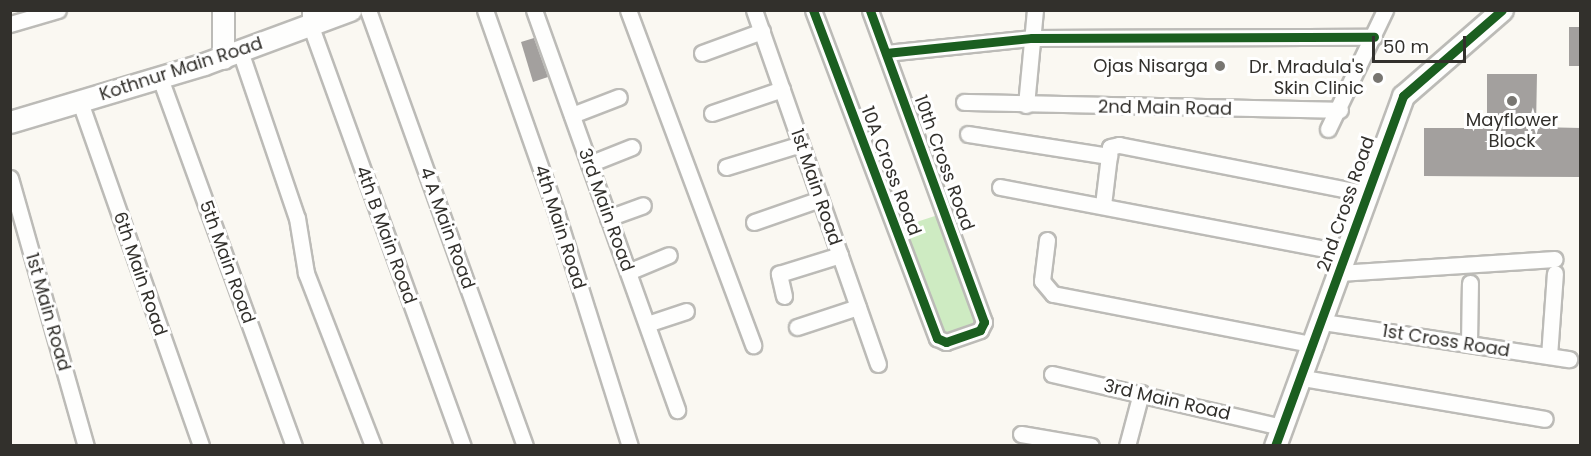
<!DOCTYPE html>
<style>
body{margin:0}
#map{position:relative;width:1591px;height:456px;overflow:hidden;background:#faf8f2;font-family:Poppins,sans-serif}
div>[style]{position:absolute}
.green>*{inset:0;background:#ceebc2;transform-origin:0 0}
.building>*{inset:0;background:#a3a09e;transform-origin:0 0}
.roads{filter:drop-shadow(2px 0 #bcbbb7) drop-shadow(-2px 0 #bcbbb7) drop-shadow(0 2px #bcbbb7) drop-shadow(0 -2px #bcbbb7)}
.street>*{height:15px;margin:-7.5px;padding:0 7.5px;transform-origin:7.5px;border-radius:7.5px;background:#fefefd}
.secondary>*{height:21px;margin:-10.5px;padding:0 10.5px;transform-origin:10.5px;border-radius:10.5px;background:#fefefd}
.cycleway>*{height:9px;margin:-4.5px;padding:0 4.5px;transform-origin:4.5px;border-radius:4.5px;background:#1b5e20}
.dots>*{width:16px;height:16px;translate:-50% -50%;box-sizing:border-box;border:3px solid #fff;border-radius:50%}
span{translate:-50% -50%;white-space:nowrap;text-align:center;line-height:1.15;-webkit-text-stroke:6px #fff;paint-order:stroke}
.poi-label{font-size:18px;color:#32302c}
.right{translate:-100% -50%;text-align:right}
.street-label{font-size:18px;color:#32302c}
.frame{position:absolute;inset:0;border:12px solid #32302c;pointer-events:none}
.scale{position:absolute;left:1372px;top:36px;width:94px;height:27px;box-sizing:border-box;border:3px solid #32302c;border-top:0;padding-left:8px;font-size:18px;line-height:21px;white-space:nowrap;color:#32302c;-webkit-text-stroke:4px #fff;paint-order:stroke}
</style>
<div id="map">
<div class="green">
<div style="left:941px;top:214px;width:115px;height:37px;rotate:72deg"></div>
</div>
<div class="building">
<div style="left:1569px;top:27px;width:12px;height:39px"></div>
<div style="clip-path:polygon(534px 38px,548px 77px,533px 82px,521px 42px)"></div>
<div style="clip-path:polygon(1487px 74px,1537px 74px,1536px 127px,1581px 128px,1581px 177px,1424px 176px,1424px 128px,1487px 128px)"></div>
</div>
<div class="roads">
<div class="street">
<div style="left:310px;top:10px;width:14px;rotate:90deg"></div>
<div style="left:310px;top:24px;width:449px;rotate:70.1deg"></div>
<div style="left:368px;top:10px;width:463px;rotate:70.2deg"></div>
<div style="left:485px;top:10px;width:217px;rotate:70.6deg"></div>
<div style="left:557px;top:215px;width:242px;rotate:72.5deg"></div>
<div style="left:534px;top:10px;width:425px;rotate:70.3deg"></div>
<div style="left:628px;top:10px;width:358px;rotate:69.5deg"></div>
<div style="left:754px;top:10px;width:375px;rotate:70.7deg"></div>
<div style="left:813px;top:10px;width:351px;rotate:69.3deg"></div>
<div style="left:937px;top:338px;width:10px;rotate:24deg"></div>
<div style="left:946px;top:342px;width:36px;rotate:-19deg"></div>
<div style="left:980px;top:330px;width:9px;rotate:-63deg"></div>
<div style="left:984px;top:322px;width:332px;rotate:-110.1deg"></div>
<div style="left:10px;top:24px;width:50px;rotate:-16.3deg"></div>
<div style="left:240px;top:51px;width:176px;rotate:71.2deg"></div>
<div style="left:297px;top:218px;width:56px;rotate:80.7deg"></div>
<div style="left:306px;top:273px;width:186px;rotate:68.8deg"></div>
<div style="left:702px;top:53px;width:64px;rotate:-20.1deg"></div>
<div style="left:886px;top:53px;width:147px;rotate:-5.9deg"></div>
<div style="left:1032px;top:38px;width:342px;rotate:-0.2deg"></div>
<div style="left:160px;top:78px;width:392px;rotate:70deg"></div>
<div style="left:80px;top:102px;width:365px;rotate:70.6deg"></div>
<div style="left:964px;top:102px;width:376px;rotate:1.2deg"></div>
<div style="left:1026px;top:105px;width:95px;rotate:-84.6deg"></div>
<div style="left:712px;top:113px;width:74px;rotate:-18.9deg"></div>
<div style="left:572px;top:115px;width:50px;rotate:-21deg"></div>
<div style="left:1328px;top:129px;width:132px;rotate:-64.4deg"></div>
<div style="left:968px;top:134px;width:143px;rotate:8.9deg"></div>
<div style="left:589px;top:164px;width:46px;rotate:-21.6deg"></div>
<div style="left:726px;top:167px;width:78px;rotate:-17deg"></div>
<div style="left:10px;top:178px;width:279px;rotate:74.2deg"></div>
<div style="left:1000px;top:187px;width:353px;rotate:10.8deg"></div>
<div style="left:1103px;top:205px;width:58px;rotate:-83.1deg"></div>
<div style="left:1110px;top:147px;width:9px;rotate:-13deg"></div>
<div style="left:1119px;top:145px;width:255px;rotate:11.1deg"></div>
<div style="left:608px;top:218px;width:37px;rotate:-20deg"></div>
<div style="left:754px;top:222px;width:70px;rotate:-19.2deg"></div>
<div style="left:1047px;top:240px;width:41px;rotate:97deg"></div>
<div style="left:1042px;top:281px;width:17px;rotate:50deg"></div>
<div style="left:1053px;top:294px;width:267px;rotate:11deg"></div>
<div style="left:628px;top:272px;width:44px;rotate:-22.5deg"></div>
<div style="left:1339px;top:273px;width:216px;rotate:-3.7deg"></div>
<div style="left:784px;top:296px;width:23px;rotate:-103deg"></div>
<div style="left:779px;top:274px;width:64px;rotate:-17.3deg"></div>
<div style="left:1323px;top:322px;width:249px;rotate:8.6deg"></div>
<div style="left:647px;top:324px;width:41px;rotate:-18.4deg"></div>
<div style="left:797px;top:327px;width:64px;rotate:-18.2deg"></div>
<div style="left:1469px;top:344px;width:61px;rotate:-89.1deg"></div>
<div style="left:1549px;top:356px;width:83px;rotate:-85.9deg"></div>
<div style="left:1052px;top:374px;width:236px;rotate:13deg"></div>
<div style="left:1303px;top:378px;width:245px;rotate:9.6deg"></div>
<div style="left:1021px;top:434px;width:71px;rotate:9.7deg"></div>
<div style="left:1127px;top:446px;width:55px;rotate:-75.2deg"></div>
</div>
<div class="secondary">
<div style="left:223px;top:58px;width:48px;rotate:-90deg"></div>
<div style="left:10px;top:122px;width:202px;rotate:-16.6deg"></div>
<div style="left:204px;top:64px;width:156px;rotate:-20.3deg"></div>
<div style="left:1275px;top:446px;width:373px;rotate:-69.9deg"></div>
<div style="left:1403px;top:96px;width:131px;rotate:-41deg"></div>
</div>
</div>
<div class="cycleway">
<div style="left:813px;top:10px;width:351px;rotate:69.3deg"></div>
<div style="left:937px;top:338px;width:10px;rotate:24deg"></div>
<div style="left:946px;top:342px;width:36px;rotate:-19deg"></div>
<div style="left:980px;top:330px;width:9px;rotate:-63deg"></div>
<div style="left:984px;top:322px;width:332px;rotate:-110.1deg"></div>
<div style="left:886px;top:53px;width:147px;rotate:-5.9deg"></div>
<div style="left:1032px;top:38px;width:342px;rotate:-0.2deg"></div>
<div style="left:1275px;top:446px;width:373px;rotate:-69.9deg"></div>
<div style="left:1403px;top:96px;width:131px;rotate:-41deg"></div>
</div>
<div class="dots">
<div style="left:1220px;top:66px;background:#787671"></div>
<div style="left:1378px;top:78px;background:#787671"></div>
<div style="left:1512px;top:101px;background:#787671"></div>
</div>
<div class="poi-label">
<span class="right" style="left:1208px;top:66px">Ojas Nisarga</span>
<span class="right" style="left:1364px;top:78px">Dr. Mradula's<br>Skin Clinic</span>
<span style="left:1512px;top:131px">Mayflower<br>Block</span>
</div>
<div class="street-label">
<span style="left:181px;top:69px;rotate:-18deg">Kothnur Main Road</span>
<span style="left:1165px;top:108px;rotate:1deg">2nd Main Road</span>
<span style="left:944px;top:163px;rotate:70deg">10th Cross Road</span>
<span style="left:891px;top:171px;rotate:69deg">10A Cross Road</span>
<span style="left:816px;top:187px;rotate:71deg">1st Main Road</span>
<span style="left:1346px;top:204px;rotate:-71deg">2nd Cross Road</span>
<span style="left:606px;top:210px;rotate:70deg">3rd Main Road</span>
<span style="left:560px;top:227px;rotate:72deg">4th Main Road</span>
<span style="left:447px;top:228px;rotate:70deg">4 A Main Road</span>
<span style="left:386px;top:235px;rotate:70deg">4th B Main Road</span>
<span style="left:227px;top:262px;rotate:70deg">5th Main Road</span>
<span style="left:140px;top:274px;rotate:71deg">6th Main Road</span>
<span style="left:48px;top:312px;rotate:74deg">1st Main Road</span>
<span style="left:1446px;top:341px;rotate:9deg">1st Cross Road</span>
<span style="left:1167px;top:400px;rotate:13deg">3rd Main Road</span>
</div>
<div class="frame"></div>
<div class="scale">50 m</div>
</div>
